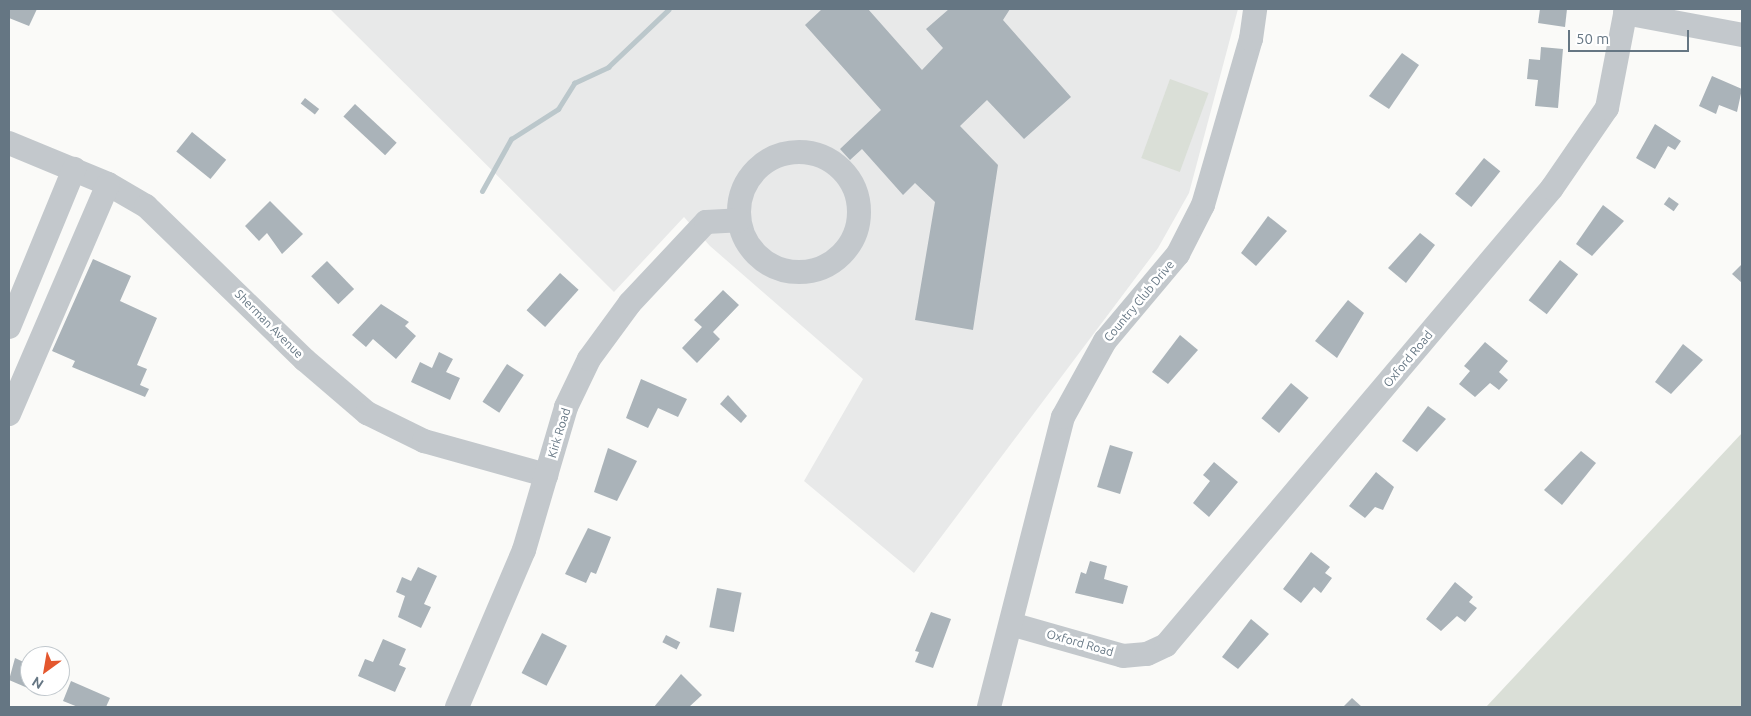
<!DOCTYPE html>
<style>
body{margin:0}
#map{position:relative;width:1751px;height:716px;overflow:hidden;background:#fafaf8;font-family:Ubuntu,sans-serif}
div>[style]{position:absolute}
.built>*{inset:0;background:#e8e9e9}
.green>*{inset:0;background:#dadfd7;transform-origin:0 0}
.stream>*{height:5px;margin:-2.5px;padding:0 2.5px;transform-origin:2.5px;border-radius:2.5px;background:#bbc7cb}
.building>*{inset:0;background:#aab3b9;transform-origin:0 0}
.minor>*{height:24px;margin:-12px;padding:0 12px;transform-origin:12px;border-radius:12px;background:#c3c8cc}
.minor>.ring{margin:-12px;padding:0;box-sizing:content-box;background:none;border:24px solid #c3c8cc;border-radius:50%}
span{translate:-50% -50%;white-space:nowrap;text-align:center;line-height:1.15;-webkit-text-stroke:5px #fff;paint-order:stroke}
.street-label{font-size:12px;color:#657683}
.frame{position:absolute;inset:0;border:10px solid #657683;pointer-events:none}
.north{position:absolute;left:20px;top:646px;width:50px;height:50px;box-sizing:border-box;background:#fff;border:1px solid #c1c8cd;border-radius:50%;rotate:212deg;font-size:14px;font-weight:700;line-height:20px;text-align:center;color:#657683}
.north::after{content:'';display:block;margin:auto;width:18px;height:22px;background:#e4572e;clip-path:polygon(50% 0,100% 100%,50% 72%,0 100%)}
.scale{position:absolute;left:1568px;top:30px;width:121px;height:22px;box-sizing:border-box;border:2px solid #657683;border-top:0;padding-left:6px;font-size:15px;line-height:18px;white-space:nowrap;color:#657683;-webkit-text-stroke:4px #fff;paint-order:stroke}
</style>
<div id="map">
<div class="built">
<div style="clip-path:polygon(330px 9px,1238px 9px,1189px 193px,1158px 248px,914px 573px,804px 481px,863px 379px,710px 246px,684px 217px,614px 292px)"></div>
</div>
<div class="green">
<div style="left:1170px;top:79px;width:41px;height:84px;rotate:20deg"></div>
<div style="clip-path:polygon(1742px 433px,1742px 707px,1486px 707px)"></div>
</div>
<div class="stream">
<div style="left:482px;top:191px;width:60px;rotate:-60.9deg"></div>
<div style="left:511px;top:139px;width:56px;rotate:-32.6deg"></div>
<div style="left:558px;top:109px;width:31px;rotate:-58deg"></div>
<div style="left:574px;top:83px;width:38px;rotate:-25deg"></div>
<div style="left:608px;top:67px;width:84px;rotate:-43.6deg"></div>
</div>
<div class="building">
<div style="clip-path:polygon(9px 9px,37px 9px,29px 26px,9px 18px)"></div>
<div style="clip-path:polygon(822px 9px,868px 9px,922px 70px,943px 48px,926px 29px,949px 9px,1010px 9px,1003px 20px,1071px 97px,1024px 139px,987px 100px,960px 126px,998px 165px,973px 330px,915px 320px,935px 202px,915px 183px,903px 195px,862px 149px,850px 160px,840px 149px,881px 110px,805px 25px)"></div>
<div style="clip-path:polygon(1540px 9px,1567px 9px,1565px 27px,1538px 23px)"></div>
<div style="clip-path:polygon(1541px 47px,1563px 49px,1558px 108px,1535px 106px,1538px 80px,1527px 79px,1529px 59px,1540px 60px)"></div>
<div style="clip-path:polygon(1402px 53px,1419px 65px,1389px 109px,1369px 96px)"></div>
<div style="clip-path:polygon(1712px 76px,1742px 89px,1737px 112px,1719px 105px,1716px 114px,1699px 106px)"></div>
<div style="left:305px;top:98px;width:18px;height:7px;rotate:38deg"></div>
<div style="left:355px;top:104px;width:57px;height:17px;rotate:43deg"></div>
<div style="clip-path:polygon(1655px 124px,1681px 141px,1675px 150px,1668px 146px,1655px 169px,1636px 158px)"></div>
<div style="left:192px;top:132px;width:44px;height:25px;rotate:39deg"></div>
<div style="left:1484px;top:158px;width:21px;height:46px;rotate:39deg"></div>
<div style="left:1669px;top:197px;width:12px;height:9px;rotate:35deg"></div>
<div style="clip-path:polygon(270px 201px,303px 234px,282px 254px,267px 233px,259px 241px,245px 226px)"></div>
<div style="clip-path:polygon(1603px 205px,1624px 221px,1592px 256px,1576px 244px)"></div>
<div style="clip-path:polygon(1268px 216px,1287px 231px,1256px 266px,1241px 253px)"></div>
<div style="clip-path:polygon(1420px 233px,1435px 245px,1406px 283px,1388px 268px)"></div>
<div style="clip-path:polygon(93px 259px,131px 276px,120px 301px,157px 318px,137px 365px,147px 369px,140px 385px,149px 389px,145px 397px,72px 367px,75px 361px,52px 351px)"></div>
<div style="left:1560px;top:260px;width:23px;height:51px;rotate:38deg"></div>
<div style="left:327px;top:261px;width:39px;height:22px;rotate:46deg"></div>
<div style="clip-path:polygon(1742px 264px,1742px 283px,1732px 274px)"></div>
<div style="left:560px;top:273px;width:25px;height:50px;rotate:42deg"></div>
<div style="clip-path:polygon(723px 290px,739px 305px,713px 332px,720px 339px,697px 363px,682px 348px,702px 327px,694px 320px)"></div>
<div style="clip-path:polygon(1348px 300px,1364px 313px,1337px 358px,1315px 341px)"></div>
<div style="clip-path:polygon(381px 304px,409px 322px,405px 326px,416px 336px,396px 359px,373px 339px,366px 347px,352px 335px)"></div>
<div style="clip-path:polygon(1180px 335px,1198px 350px,1168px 384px,1152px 372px)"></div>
<div style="clip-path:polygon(1485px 342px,1508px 361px,1499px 372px,1508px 380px,1499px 390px,1490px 383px,1475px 397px,1459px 384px,1470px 371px,1464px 366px)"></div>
<div style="clip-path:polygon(1683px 344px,1703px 360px,1671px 394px,1655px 382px)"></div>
<div style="clip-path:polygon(439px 352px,453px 359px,446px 372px,460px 378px,450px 400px,411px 382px,420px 362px,432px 368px)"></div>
<div style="left:507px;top:364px;width:20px;height:45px;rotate:33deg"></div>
<div style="clip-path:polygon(641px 379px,687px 399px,678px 417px,658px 408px,648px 428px,626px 418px)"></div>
<div style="left:1291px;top:383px;width:23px;height:46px;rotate:40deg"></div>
<div style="clip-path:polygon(728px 395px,747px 416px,741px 423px,720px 404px)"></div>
<div style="clip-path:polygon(1428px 406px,1446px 419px,1417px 452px,1402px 441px)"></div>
<div style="left:1110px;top:445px;width:24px;height:44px;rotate:17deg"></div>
<div style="clip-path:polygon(608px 448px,637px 461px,617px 501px,594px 492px)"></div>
<div style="clip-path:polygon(1581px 451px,1596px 463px,1562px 505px,1544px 490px)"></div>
<div style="clip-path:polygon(1214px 462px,1238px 482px,1209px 517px,1193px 503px,1210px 481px,1203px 475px)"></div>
<div style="clip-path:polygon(1376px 472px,1394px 487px,1383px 510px,1375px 507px,1365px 518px,1349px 506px)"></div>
<div style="clip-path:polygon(588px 528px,611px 537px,596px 574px,591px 572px,586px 583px,565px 574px)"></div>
<div style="clip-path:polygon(1311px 552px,1330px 567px,1325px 573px,1332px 578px,1321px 593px,1314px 587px,1301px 603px,1283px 589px)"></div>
<div style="clip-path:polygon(1090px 561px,1107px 566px,1104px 579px,1128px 586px,1123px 604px,1075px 593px,1081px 572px,1086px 574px)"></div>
<div style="clip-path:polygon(418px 567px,437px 576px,424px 604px,431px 607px,421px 628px,398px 617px,405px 596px,396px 592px,402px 577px,411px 581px)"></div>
<div style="clip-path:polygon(1455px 582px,1473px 597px,1469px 602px,1477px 608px,1465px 622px,1457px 616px,1441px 631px,1426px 619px)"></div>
<div style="left:717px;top:588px;width:25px;height:40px;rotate:11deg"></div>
<div style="clip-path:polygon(931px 612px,951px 619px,933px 668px,915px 662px,919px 652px,915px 651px)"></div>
<div style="clip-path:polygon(1251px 619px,1269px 634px,1238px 669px,1222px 657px)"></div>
<div style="left:542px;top:633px;width:28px;height:45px;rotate:27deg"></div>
<div style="left:666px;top:635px;width:16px;height:8px;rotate:27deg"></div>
<div style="clip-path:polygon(383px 639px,406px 649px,399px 665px,406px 668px,395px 692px,358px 676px,365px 659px,373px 662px)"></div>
<div style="clip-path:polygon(15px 658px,30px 665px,30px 686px,48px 686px,44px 695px,9px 680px)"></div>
<div style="clip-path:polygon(681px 674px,702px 695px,689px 707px,654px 707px)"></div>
<div style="clip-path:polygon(71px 681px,110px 698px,106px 707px,78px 707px,63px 701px)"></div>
<div style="clip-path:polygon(1352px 698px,1362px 707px,1343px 707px)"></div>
</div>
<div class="minor">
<div style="left:1625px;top:13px;width:119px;rotate:10.6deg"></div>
<div style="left:9px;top:143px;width:107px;rotate:22.5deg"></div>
<div style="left:108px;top:184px;width:44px;rotate:30.1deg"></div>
<div style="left:146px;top:206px;width:221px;rotate:44.1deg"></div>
<div style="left:305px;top:360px;width:82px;rotate:40.5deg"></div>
<div style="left:367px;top:413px;width:64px;rotate:26.2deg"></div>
<div style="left:424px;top:441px;width:127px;rotate:15.6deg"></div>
<div class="ring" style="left:739px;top:152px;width:96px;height:96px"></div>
<div style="left:9px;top:327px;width:171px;rotate:-67.6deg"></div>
<div style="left:9px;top:414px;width:250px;rotate:-66.7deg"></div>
<div style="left:1011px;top:624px;width:116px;rotate:15.9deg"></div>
<div style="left:1123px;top:656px;width:24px;rotate:-5deg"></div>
<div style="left:1147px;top:654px;width:21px;rotate:-25deg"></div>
<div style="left:1166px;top:645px;width:598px;rotate:-49.81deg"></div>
<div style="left:1552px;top:188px;width:97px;rotate:-55.5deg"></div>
<div style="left:1607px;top:108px;width:101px;rotate:-79.1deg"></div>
<div style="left:457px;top:707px;width:171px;rotate:-66.9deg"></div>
<div style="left:524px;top:550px;width:149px;rotate:-73.6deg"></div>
<div style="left:566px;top:407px;width:53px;rotate:-64.4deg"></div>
<div style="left:589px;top:359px;width:69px;rotate:-53.8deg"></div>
<div style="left:630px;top:303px;width:111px;rotate:-46.8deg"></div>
<div style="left:706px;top:222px;width:33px;rotate:-3deg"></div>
<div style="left:989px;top:707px;width:299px;rotate:-75.7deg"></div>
<div style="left:1063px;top:417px;width:87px;rotate:-61.1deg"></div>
<div style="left:1105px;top:341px;width:114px;rotate:-50deg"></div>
<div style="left:1178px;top:254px;width:55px;rotate:-63deg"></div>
<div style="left:1203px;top:205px;width:173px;rotate:-73.9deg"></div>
<div style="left:1251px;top:39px;width:30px;rotate:-82deg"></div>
</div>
<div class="street-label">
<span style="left:1139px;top:301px;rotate:-50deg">Country Club Drive</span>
<span style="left:269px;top:324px;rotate:45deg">Sherman Avenue</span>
<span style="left:1408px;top:359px;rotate:-50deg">Oxford Road</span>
<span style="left:559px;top:433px;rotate:-73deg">Kirk Road</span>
<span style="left:1080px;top:643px;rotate:16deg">Oxford Road</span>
</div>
<div class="frame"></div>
<div class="north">N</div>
<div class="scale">50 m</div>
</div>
